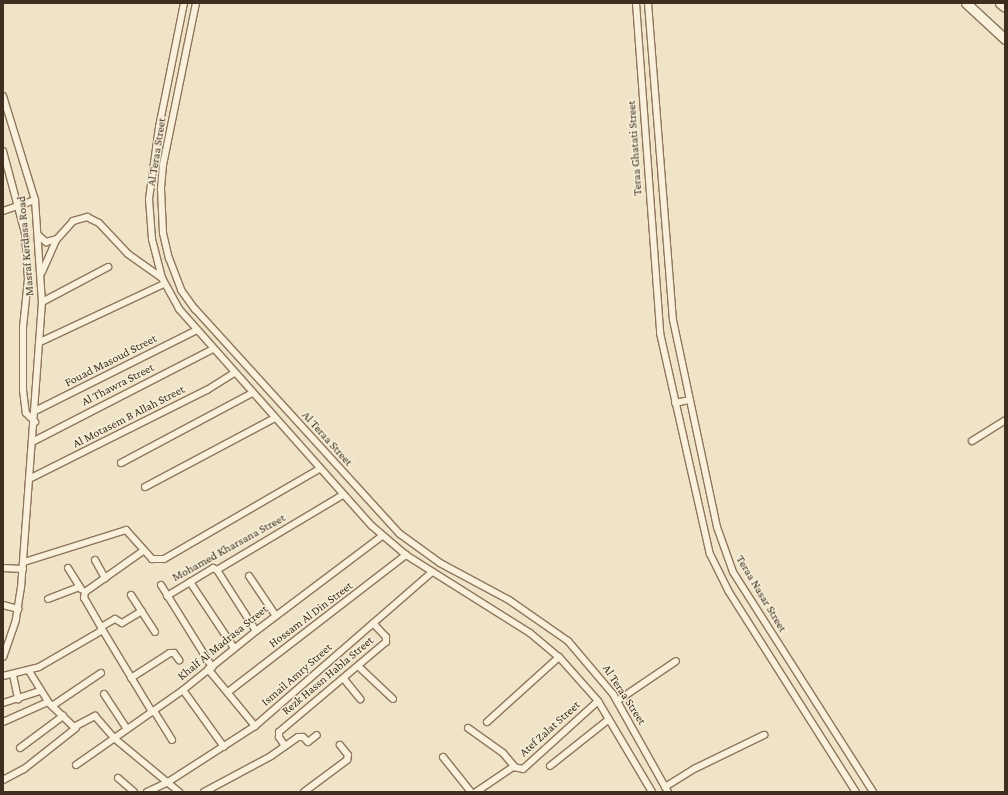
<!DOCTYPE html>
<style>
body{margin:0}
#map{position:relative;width:1008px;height:795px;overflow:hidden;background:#f0e4c8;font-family:"Crimson Pro",serif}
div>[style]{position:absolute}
.roads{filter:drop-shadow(1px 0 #8d765c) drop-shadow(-1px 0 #8d765c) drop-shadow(0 1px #8d765c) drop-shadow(0 -1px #8d765c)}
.minor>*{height:6px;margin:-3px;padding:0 3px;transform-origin:3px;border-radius:3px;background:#faf1dc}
.secondary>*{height:9px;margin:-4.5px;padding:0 4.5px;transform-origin:4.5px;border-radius:4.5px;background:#faf1dc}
span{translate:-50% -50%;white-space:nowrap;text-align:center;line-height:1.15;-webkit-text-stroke:3px #f7eed8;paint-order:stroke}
.street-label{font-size:12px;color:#3d2e20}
.frame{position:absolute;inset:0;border:4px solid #3d2e20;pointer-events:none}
</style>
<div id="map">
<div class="roads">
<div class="minor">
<div style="left:196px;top:3px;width:165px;rotate:101.5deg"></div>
<div style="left:163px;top:165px;width:24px;rotate:95deg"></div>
<div style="left:161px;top:189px;width:44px;rotate:87.4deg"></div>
<div style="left:163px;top:233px;width:26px;rotate:77deg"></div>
<div style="left:169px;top:258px;width:34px;rotate:69deg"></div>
<div style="left:181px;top:290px;width:24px;rotate:54deg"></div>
<div style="left:195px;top:309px;width:304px;rotate:47.7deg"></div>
<div style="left:400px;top:534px;width:49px;rotate:35.9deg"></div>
<div style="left:440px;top:563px;width:78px;rotate:28.2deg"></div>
<div style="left:509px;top:600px;width:72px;rotate:34.8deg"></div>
<div style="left:568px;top:641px;width:70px;rotate:49.7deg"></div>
<div style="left:613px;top:694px;width:112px;rotate:60.7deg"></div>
<div style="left:636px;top:3px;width:331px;rotate:85.8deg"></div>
<div style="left:660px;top:333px;width:227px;rotate:77.3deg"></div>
<div style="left:710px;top:554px;width:42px;rotate:63.4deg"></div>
<div style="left:729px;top:592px;width:237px;rotate:57.6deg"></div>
<div style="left:648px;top:3px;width:318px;rotate:85.5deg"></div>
<div style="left:673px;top:320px;width:212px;rotate:78deg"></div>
<div style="left:717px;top:527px;width:48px;rotate:70.4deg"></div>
<div style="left:733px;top:572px;width:261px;rotate:57.5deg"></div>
<div style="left:3px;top:96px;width:109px;rotate:72.9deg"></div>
<div style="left:35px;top:200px;width:102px;rotate:86.1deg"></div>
<div style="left:42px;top:302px;width:286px;rotate:94.2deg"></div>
<div style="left:21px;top:587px;width:33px;rotate:99deg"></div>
<div style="left:16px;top:620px;width:39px;rotate:109deg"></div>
<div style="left:3px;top:151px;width:85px;rotate:75deg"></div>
<div style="left:25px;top:233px;width:46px;rotate:86.3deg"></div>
<div style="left:28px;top:279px;width:48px;rotate:95.9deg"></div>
<div style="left:23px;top:327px;width:63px;rotate:90deg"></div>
<div style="left:23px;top:390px;width:23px;rotate:83deg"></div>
<div style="left:26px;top:413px;width:13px;rotate:45deg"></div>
<div style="left:3px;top:211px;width:34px;rotate:-19deg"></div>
<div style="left:38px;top:235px;width:11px;rotate:41deg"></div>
<div style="left:46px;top:242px;width:11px;rotate:-15deg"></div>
<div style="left:42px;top:272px;width:36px;rotate:-66deg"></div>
<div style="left:57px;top:239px;width:24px;rotate:-48deg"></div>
<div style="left:73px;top:221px;width:15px;rotate:-16deg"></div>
<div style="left:87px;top:217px;width:13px;rotate:27deg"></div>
<div style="left:99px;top:223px;width:42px;rotate:46.9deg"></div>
<div style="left:128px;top:254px;width:42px;rotate:35.2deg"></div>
<div style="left:162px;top:278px;width:35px;rotate:61deg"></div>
<div style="left:179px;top:309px;width:290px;rotate:48.4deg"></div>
<div style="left:372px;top:526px;width:45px;rotate:40.5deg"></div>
<div style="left:406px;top:555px;width:146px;rotate:32.2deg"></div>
<div style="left:530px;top:633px;width:38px;rotate:40deg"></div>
<div style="left:559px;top:657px;width:59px;rotate:48.4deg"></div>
<div style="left:598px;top:701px;width:106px;rotate:59.3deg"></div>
<div style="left:162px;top:278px;width:40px;rotate:-104.4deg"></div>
<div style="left:152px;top:239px;width:40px;rotate:-94.3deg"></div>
<div style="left:149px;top:199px;width:73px;rotate:-82.1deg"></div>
<div style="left:159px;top:127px;width:126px;rotate:-78.6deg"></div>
<div style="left:42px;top:302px;width:75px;rotate:-27.9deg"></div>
<div style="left:40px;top:342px;width:137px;rotate:-25.1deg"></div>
<div style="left:675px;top:403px;width:14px;rotate:-12deg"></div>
<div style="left:35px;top:411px;width:181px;rotate:-26.6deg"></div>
<div style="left:34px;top:441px;width:201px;rotate:-27.2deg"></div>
<div style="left:972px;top:441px;width:39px;rotate:-32deg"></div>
<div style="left:121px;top:463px;width:149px;rotate:-28.1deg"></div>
<div style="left:31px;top:478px;width:197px;rotate:-26.6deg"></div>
<div style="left:207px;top:390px;width:32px;rotate:-32deg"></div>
<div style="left:145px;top:487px;width:147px;rotate:-28deg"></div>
<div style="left:95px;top:560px;width:21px;rotate:61deg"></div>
<div style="left:24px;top:562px;width:107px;rotate:-17.4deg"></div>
<div style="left:126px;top:530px;width:39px;rotate:48deg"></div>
<div style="left:152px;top:559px;width:12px"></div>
<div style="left:164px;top:559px;width:179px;rotate:-30.1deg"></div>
<div style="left:3px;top:568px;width:20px;rotate:3deg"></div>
<div style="left:68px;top:568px;width:25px;rotate:58deg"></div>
<div style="left:217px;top:570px;width:72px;rotate:57.4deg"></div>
<div style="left:249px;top:576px;width:48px;rotate:56deg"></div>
<div style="left:190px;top:582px;width:79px;rotate:56.3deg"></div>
<div style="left:161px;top:585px;width:97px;rotate:58.1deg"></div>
<div style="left:131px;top:595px;width:44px;rotate:57deg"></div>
<div style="left:167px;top:596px;width:54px;rotate:-31.3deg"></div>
<div style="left:213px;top:568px;width:4px;rotate:27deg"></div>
<div style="left:217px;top:570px;width:147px;rotate:-30.8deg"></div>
<div style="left:48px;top:599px;width:33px;rotate:-21deg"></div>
<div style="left:3px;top:605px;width:16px;rotate:15deg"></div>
<div style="left:101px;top:627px;width:34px;rotate:-120deg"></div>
<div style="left:84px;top:598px;width:6px;rotate:-81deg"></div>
<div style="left:85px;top:592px;width:71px;rotate:-35.3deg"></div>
<div style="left:101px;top:627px;width:16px;rotate:-30deg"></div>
<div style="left:115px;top:619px;width:8px;rotate:30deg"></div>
<div style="left:122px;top:623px;width:23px;rotate:-31deg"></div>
<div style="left:102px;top:629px;width:97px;rotate:58.9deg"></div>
<div style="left:358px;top:666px;width:48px;rotate:43.3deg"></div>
<div style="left:208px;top:669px;width:74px;rotate:50.5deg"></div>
<div style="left:29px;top:671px;width:36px;rotate:58deg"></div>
<div style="left:48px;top:702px;width:36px;rotate:44deg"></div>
<div style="left:74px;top:727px;width:24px;rotate:-28deg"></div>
<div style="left:95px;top:716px;width:29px;rotate:49deg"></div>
<div style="left:114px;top:738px;width:85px;rotate:39.7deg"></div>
<div style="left:13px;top:675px;width:25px;rotate:78deg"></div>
<div style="left:3px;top:676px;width:37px;rotate:-14deg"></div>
<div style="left:39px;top:667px;width:72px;rotate:-30.1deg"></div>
<div style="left:101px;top:631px;width:4px;rotate:-90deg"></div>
<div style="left:131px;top:678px;width:46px;rotate:-32.7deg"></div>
<div style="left:170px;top:653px;width:4px"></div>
<div style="left:174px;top:653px;width:9px;rotate:54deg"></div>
<div style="left:344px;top:679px;width:26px;rotate:51deg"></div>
<div style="left:183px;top:690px;width:70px;rotate:54.3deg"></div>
<div style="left:228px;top:692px;width:225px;rotate:-37.6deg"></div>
<div style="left:104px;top:694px;width:42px;rotate:56.7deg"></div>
<div style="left:617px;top:701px;width:71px;rotate:-34.1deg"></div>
<div style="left:3px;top:703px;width:39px;rotate:-18deg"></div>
<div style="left:52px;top:706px;width:59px;rotate:-34deg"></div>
<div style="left:154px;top:711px;width:34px;rotate:58deg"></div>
<div style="left:3px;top:722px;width:49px;rotate:-24deg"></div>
<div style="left:487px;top:722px;width:97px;rotate:-42.1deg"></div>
<div style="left:468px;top:728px;width:43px;rotate:35.5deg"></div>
<div style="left:503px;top:753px;width:17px;rotate:50deg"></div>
<div style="left:285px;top:746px;width:11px;rotate:-124deg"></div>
<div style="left:279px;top:737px;width:5px;rotate:-90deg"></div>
<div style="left:279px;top:732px;width:140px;rotate:-40.1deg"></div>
<div style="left:386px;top:642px;width:5px;rotate:-90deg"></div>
<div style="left:386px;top:637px;width:19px;rotate:-133deg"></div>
<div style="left:20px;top:748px;width:54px;rotate:-36.7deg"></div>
<div style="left:443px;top:757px;width:45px;rotate:51.3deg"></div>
<div style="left:76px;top:765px;width:131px;rotate:-35deg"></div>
<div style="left:183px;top:690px;width:94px;rotate:-38.9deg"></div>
<div style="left:256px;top:631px;width:158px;rotate:-37deg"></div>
<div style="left:550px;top:766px;width:75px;rotate:-38.5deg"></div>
<div style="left:118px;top:778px;width:21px;rotate:41deg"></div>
<div style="left:3px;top:780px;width:24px;rotate:-28deg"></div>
<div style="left:24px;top:769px;width:66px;rotate:-38.3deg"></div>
<div style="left:665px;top:787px;width:36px;rotate:-32deg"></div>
<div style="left:696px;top:768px;width:76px;rotate:-25.9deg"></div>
<div style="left:147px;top:792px;width:23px;rotate:-25deg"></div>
<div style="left:168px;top:782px;width:103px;rotate:-32.8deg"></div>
<div style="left:255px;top:726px;width:235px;rotate:-41deg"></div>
<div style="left:204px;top:792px;width:76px;rotate:-28.2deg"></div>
<div style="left:271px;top:756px;width:33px;rotate:-35deg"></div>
<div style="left:298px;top:737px;width:5px"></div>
<div style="left:303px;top:737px;width:7px;rotate:45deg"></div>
<div style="left:308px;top:742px;width:11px;rotate:-38deg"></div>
<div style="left:304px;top:792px;width:54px;rotate:-36.7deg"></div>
<div style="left:347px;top:760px;width:5px;rotate:-79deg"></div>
<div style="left:348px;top:755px;width:13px;rotate:-129deg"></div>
<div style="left:476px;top:792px;width:45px;rotate:-34deg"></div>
<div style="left:513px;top:767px;width:10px;rotate:11deg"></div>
<div style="left:523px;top:769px;width:101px;rotate:-42.2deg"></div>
</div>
<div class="secondary">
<div style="left:966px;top:3px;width:53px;rotate:42.7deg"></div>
<div style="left:1000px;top:3px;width:6px;rotate:39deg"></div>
</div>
</div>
<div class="street-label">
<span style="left:635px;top:148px;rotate:-94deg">Teraa Ghatati Street</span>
<span style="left:157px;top:152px;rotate:-81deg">Al Teraa Street</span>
<span style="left:26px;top:246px;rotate:-95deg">Masraf Kerdasa Road</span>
<span style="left:111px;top:361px;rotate:-27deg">Fouad Masoud Street</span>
<span style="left:118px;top:385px;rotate:-27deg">Al Thawra Street</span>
<span style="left:129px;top:417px;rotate:-27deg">Al Motasem B Allah Street</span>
<span style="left:327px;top:439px;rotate:48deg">Al Teraa Street</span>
<span style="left:229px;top:548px;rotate:-29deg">Mohamed Kharsana Street</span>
<span style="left:761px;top:594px;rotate:59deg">Teraa Nasar Street</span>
<span style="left:311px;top:615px;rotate:-37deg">Hossam Al Din Street</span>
<span style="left:223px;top:643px;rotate:-39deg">Khalf Al Madrasa Street</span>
<span style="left:297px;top:675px;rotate:-41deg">Ismail Amry Street</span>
<span style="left:328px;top:676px;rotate:-40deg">Rezk Hassn Habla Street</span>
<span style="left:624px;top:695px;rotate:57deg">Al Teraa Street</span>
<span style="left:550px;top:729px;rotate:-42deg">Atef Zalat Street</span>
</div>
<div class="frame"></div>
</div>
